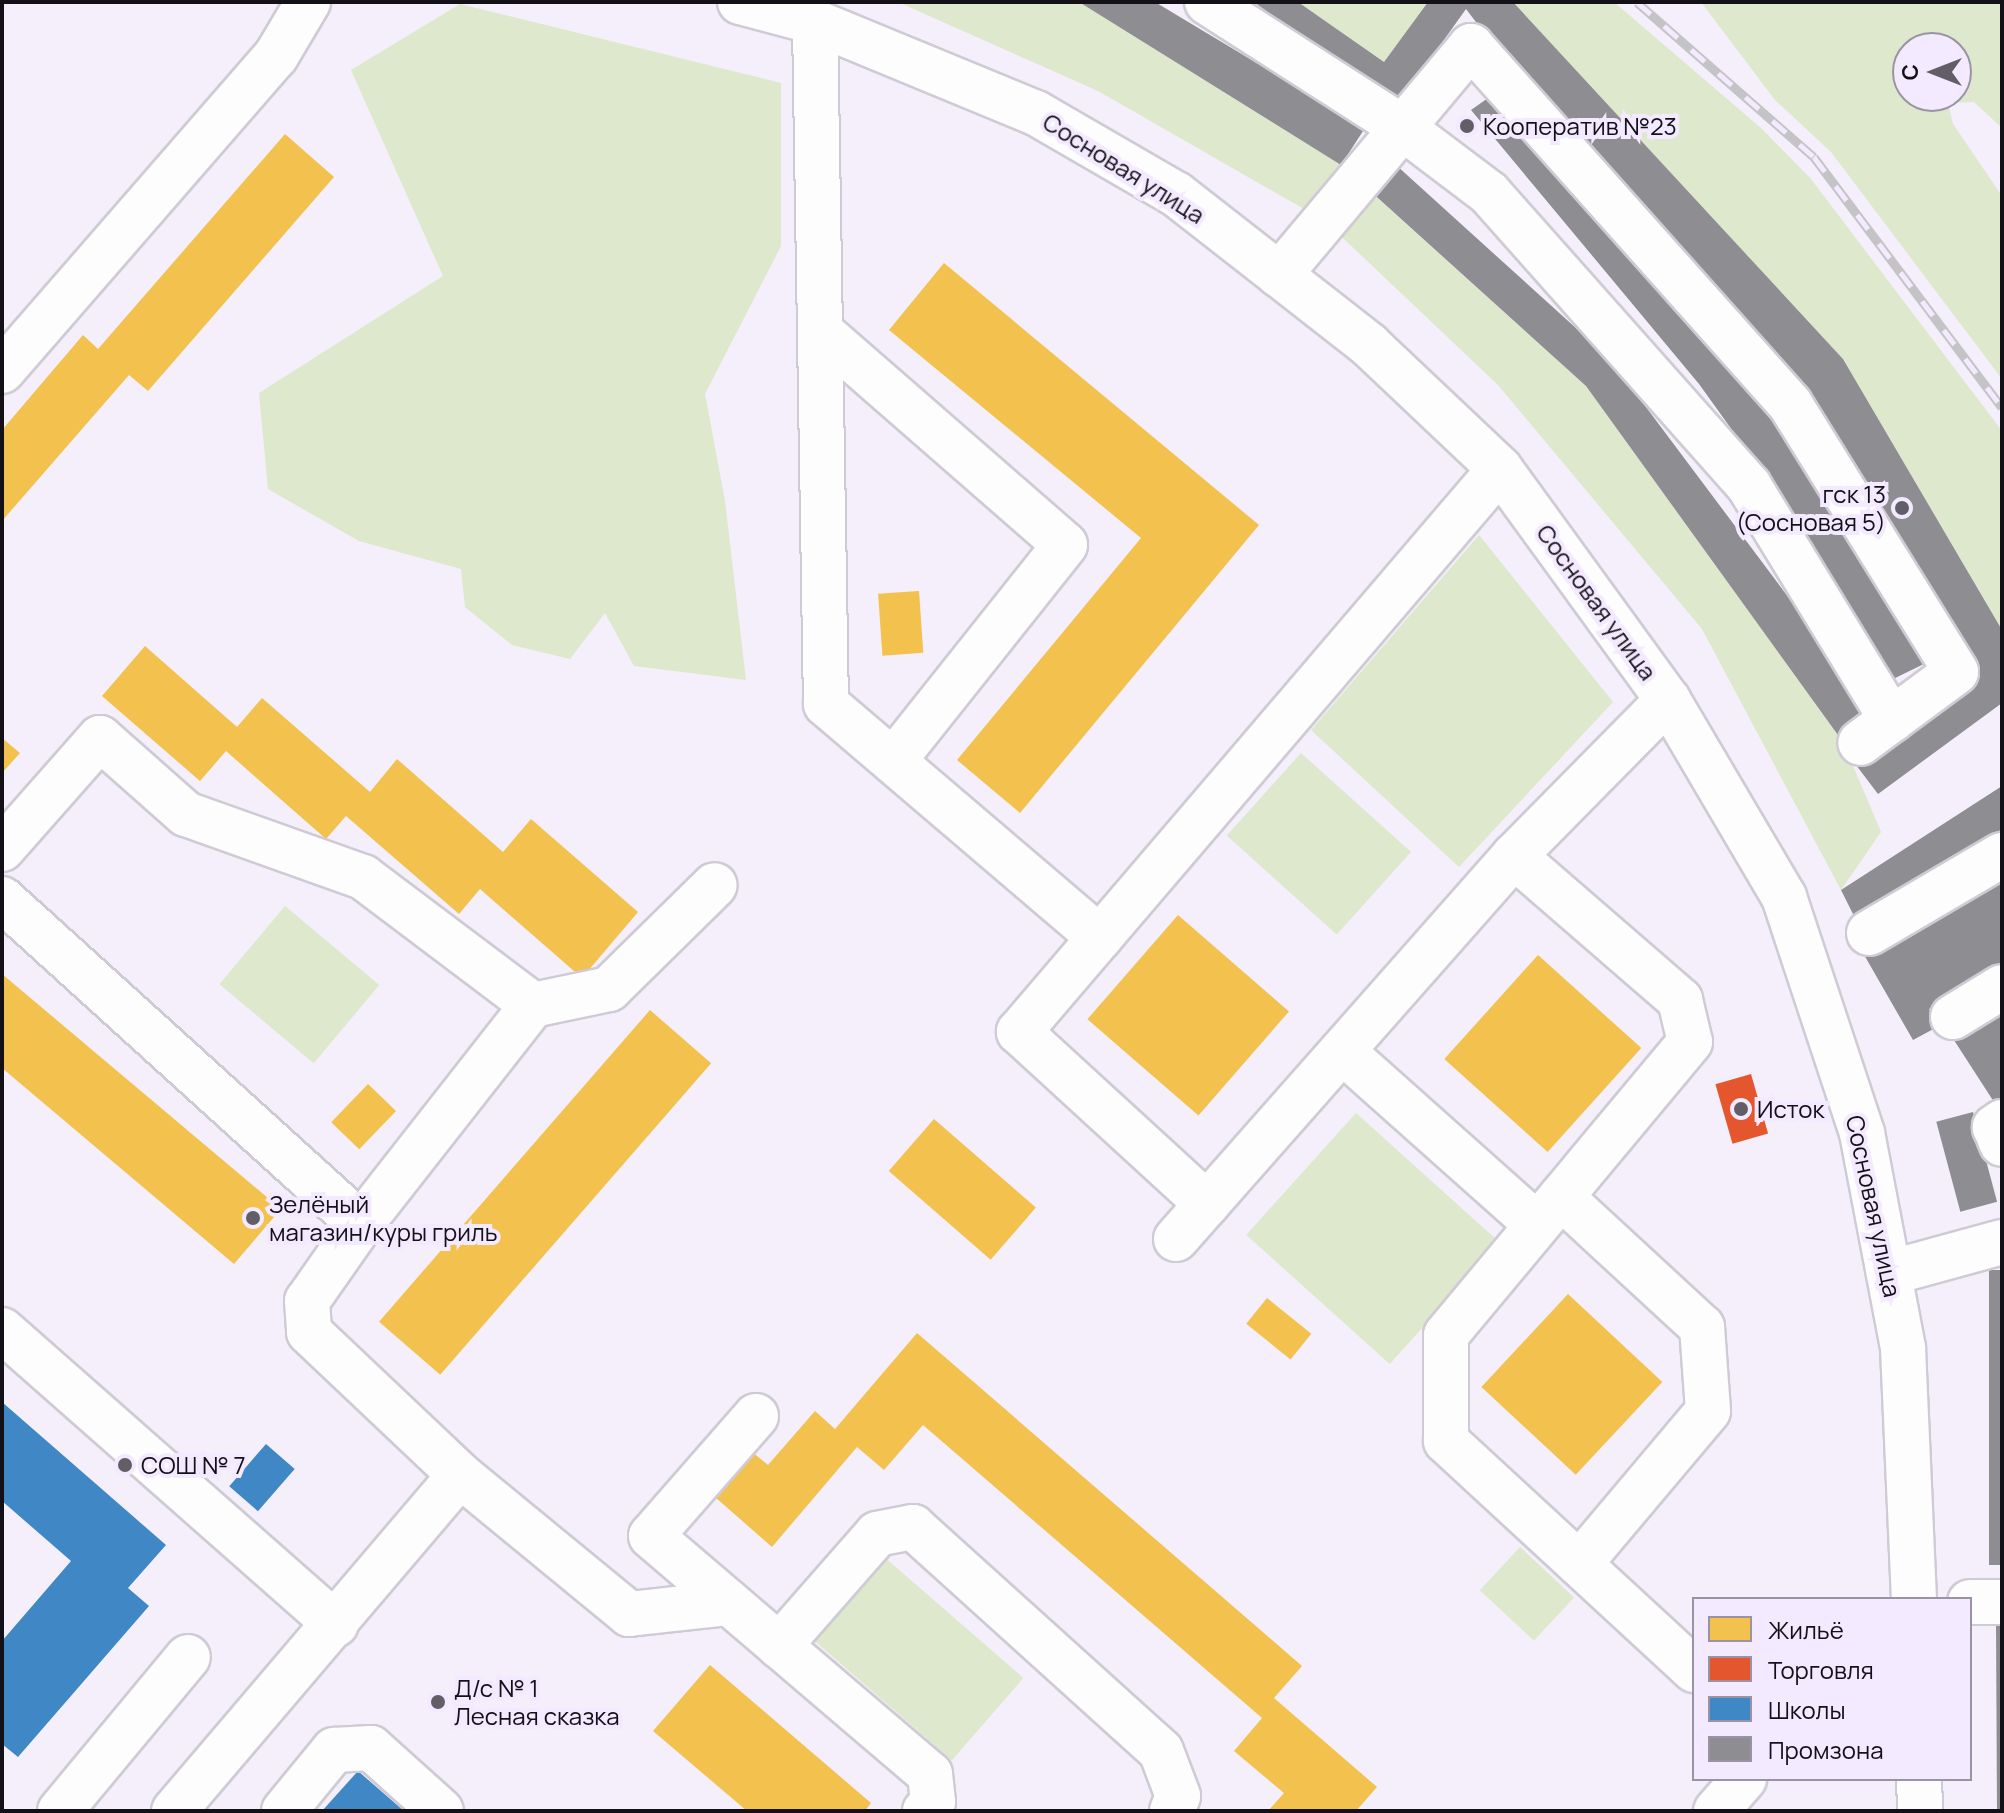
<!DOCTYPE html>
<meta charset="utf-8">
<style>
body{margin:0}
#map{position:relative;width:2004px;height:1813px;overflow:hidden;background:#f4effa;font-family:Manrope,sans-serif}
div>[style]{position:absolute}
.green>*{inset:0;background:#dde8cc;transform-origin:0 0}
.homes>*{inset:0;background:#f2c14e;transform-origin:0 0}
.shops>*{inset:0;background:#e4572e;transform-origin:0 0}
.schools>*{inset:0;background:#3f88c5;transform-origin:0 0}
.industry>*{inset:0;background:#8d8d92;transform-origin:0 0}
.roads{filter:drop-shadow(2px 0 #cfcbd4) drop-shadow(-2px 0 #cfcbd4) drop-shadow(0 2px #cfcbd4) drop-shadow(0 -2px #cfcbd4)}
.minor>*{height:44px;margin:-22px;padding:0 22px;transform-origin:22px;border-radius:22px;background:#fdfdfe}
.rail>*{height:9px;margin-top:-4.5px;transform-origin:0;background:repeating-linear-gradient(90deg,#f3eaff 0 18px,#c4c4c6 0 36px);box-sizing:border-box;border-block:2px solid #c4c4c6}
.dots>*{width:22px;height:22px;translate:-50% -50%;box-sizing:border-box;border:4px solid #f3eaff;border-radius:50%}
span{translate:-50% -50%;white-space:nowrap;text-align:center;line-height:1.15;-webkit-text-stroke:8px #f3eaff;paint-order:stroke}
.poi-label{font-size:24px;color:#141018}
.left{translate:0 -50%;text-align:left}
.right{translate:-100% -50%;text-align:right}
.street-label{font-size:24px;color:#141018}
.frame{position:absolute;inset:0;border:4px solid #141018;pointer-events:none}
.legend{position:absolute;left:1692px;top:1597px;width:280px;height:184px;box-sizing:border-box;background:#f3eaff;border:2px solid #9a93a3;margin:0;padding:10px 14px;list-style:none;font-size:24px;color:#141018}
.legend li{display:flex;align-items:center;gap:16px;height:40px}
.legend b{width:40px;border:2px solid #9a93a3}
.north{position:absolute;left:1892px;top:32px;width:80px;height:80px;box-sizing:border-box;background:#f3eaff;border:2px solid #9a93a3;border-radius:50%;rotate:270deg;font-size:22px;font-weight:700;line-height:32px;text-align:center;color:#141018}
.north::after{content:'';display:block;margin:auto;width:28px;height:36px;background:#625e67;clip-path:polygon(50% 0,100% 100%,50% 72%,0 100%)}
</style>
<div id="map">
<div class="green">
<div style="clip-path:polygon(898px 2px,1079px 2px,1341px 165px,1586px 386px,1843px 742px,1881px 832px,1841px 890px,1702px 629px,1498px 385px,1325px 221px,1098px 91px)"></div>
<div style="clip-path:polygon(1298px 2px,1428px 2px,1384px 62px)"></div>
<div style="clip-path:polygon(1513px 2px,1614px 2px,1761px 128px,1811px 179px,2002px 431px,2002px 630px,1843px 359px)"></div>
<div style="clip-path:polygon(evenodd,1701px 2px,2002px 2px,2002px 128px,1974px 102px,1948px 103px,1953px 124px,2002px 196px,2002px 379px,1831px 152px,1775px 100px,1701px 2px,1908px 48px,1956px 48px,1956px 96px,1908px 96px,1908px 48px)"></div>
<div style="clip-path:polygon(460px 4px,781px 83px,781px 246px,705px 394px,725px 501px,746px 680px,634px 666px,605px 613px,570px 659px,512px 645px,465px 607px,461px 569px,359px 541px,268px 489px,259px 393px,443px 276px,351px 70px)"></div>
<div style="clip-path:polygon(1479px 535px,1613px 702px,1459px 867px,1311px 730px)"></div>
<div style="left:1301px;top:753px;width:148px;height:111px;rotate:42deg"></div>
<div style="left:285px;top:906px;width:123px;height:102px;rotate:40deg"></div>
<div style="left:1356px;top:1113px;width:193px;height:164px;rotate:42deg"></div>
<div style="left:1520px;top:1547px;width:74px;height:59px;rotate:43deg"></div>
<div style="left:883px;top:1556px;width:186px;height:109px;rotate:41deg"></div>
</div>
<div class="homes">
<div style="clip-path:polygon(285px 134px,334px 177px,148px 391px,129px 375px,2px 521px,2px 430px,83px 335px,98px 349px)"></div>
<div style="clip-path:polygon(944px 263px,1259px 525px,1020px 813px,957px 760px,1141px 538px,889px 330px)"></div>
<div style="left:919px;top:591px;width:62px;height:41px;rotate:86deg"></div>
<div style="clip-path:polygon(145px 646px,237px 727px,262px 698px,370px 792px,397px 759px,503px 852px,531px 819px,638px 912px,582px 978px,480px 889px,459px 914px,346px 816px,326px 839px,226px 751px,200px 781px,102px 696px)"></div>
<div style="clip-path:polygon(2px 738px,20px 753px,2px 773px)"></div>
<div style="left:1178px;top:915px;width:147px;height:138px;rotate:41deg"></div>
<div style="left:1538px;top:955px;width:139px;height:140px;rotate:42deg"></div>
<div style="clip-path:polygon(2px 974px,281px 1209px,234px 1264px,2px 1068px)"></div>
<div style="left:650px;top:1010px;width:81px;height:413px;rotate:41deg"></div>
<div style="left:368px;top:1084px;width:39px;height:53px;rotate:44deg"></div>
<div style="left:934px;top:1119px;width:135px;height:69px;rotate:41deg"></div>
<div style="left:1568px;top:1294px;width:129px;height:127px;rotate:43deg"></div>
<div style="left:1267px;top:1298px;width:57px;height:33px;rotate:39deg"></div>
<div style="clip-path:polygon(917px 1333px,1302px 1666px,1274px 1698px,1377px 1787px,1356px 1811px,1268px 1811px,1284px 1793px,1234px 1751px,1262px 1718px,923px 1425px,884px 1470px,857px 1447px,772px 1547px,707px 1490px,745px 1446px,768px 1465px,815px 1411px,835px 1429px)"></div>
<div style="clip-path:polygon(710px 1665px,871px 1803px,865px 1811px,747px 1811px,653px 1731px)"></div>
</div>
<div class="shops">
<div style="left:1751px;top:1074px;width:62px;height:37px;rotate:74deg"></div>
</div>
<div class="schools">
<div style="clip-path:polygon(2px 1402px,166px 1545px,128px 1588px,149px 1606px,18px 1757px,2px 1744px,2px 1641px,71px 1561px,2px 1501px)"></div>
<div style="left:266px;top:1444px;width:38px;height:56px;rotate:41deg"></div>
<div style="clip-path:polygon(358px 1771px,404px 1811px,322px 1811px)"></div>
</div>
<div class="industry">
<div style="clip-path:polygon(1079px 2px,1155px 2px,1365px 128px,1341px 165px)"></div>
<div style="clip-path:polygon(1254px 2px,1298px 2px,1384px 62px,1428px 2px,1513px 2px,1843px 359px,2002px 630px,2002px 703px,1878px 794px,1856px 765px,1975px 676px,1466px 9px,1396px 107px)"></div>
<div style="clip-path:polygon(1498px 91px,1817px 474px,1932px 660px,1887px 682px,1781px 498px,1699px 384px,1471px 110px)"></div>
<div style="clip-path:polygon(1396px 165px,1610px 359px,1881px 721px,1843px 742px,1586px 386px,1368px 189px)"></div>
<div style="clip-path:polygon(2002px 786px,2002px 829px,1856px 920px,1841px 890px)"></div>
<div style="clip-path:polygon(2002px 874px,2002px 967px,1929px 1009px,1939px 1026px,1913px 1040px,1863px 953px)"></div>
<div style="clip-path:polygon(2002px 1006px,2002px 1097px,1994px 1102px,1952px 1037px)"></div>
<div style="left:1973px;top:1112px;width:93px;height:38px;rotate:75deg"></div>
<div style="left:2002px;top:1270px;width:295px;height:13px;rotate:90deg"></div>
<div style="clip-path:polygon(1996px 1617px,2002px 1617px,2002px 1811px,1997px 1811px)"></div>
</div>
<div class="roads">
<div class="minor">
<div style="left:740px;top:2px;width:78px;rotate:14.9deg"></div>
<div style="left:815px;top:22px;width:239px;rotate:22.4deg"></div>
<div style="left:1036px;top:113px;width:162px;rotate:30.1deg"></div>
<div style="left:1176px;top:194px;width:245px;rotate:38deg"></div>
<div style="left:1369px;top:345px;width:180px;rotate:43.4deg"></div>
<div style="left:1500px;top:469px;width:286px;rotate:54deg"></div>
<div style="left:1668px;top:700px;width:229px;rotate:59.5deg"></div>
<div style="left:1784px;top:897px;width:249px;rotate:71.7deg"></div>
<div style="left:1862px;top:1133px;width:219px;rotate:79.2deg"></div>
<div style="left:1903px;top:1348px;width:251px;rotate:87.5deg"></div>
<div style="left:1207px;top:2px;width:233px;rotate:32.7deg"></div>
<div style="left:1403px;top:128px;width:108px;rotate:37.1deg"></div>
<div style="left:1489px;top:193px;width:392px;rotate:48.4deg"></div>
<div style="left:1749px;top:486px;width:274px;rotate:58.6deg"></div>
<div style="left:815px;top:22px;width:682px;rotate:89.08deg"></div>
<div style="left:826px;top:704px;width:360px;rotate:40.5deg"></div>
<div style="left:1279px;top:275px;width:299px;rotate:-50deg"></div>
<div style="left:1471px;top:46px;width:480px;rotate:48.3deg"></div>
<div style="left:1790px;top:404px;width:315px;rotate:58.2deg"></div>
<div style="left:1956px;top:672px;width:119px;rotate:143.5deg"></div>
<div style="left:820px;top:331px;width:325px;rotate:41.1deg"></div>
<div style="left:1065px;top:545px;width:276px;rotate:128.5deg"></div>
<div style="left:2px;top:371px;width:417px;rotate:-49deg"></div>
<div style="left:276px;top:56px;width:63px;rotate:-59.3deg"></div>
<div style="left:2px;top:849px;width:148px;rotate:-48.6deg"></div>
<div style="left:100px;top:738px;width:115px;rotate:41.5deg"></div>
<div style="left:186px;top:814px;width:188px;rotate:19.6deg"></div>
<div style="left:363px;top:877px;width:213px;rotate:37deg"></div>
<div style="left:533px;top:1005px;width:78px;rotate:-11.9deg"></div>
<div style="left:609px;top:989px;width:148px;rotate:-44.5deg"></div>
<div style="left:1514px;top:856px;width:220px;rotate:40.9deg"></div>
<div style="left:1680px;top:1000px;width:43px;rotate:76.6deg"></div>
<div style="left:1690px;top:1042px;width:381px;rotate:129.8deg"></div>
<div style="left:1446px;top:1335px;width:106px;rotate:90deg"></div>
<div style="left:1446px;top:1441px;width:338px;rotate:42.7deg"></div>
<div style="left:2px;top:899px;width:484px;rotate:42.2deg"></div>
<div style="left:361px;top:1224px;width:94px;rotate:125deg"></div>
<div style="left:307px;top:1301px;width:31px;rotate:86deg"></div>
<div style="left:309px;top:1332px;width:208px;rotate:43.4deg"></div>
<div style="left:460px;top:1475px;width:219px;rotate:39.4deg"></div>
<div style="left:629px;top:1614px;width:101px;rotate:-6.3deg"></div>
<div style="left:1869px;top:933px;width:154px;rotate:-30.4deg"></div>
<div style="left:1953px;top:1017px;width:57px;rotate:-31.5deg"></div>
<div style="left:1342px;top:1051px;width:261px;rotate:41.7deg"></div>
<div style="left:2002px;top:1122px;width:9px;rotate:144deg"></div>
<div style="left:1995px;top:1127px;width:18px;rotate:68deg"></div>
<div style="left:1561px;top:1197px;width:192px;rotate:42.7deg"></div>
<div style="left:1702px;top:1327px;width:84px;rotate:85.9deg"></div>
<div style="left:1708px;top:1411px;width:200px;rotate:130.1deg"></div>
<div style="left:1207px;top:1204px;width:255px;rotate:-137.5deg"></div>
<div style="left:1019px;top:1032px;width:740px;rotate:-49.49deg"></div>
<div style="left:361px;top:1224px;width:278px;rotate:-51.9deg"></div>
<div style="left:1176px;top:1239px;width:511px;rotate:-48.57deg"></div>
<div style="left:1514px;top:856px;width:219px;rotate:-45.4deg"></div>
<div style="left:1889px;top:1273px;width:117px;rotate:-15.3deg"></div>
<div style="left:2px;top:1330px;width:445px;rotate:41.4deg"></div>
<div style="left:756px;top:1416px;width:159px;rotate:131.2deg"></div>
<div style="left:651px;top:1536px;width:367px;rotate:40.5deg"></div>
<div style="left:930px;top:1774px;width:28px;rotate:84deg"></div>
<div style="left:933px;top:1802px;width:12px;rotate:132deg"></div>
<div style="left:1970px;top:1602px;width:32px"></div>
<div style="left:779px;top:1646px;width:149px;rotate:-48.8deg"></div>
<div style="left:877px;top:1534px;width:37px;rotate:-11deg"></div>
<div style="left:913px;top:1527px;width:334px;rotate:42.1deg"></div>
<div style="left:1161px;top:1751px;width:48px;rotate:69.3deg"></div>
<div style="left:1178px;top:1796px;width:16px;rotate:112deg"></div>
<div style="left:1919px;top:1779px;width:32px;rotate:88deg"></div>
<div style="left:60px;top:1811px;width:200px;rotate:-50.3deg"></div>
<div style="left:174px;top:1811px;width:441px;rotate:-49.6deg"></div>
<div style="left:284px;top:1811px;width:79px;rotate:-50.7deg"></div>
<div style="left:334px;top:1750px;width:37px;rotate:-3deg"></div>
<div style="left:371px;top:1748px;width:94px;rotate:42deg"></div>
<div style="left:1716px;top:1811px;width:43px;rotate:-48.8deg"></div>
</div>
</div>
<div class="rail">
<div style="left:1637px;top:2px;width:235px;rotate:41.2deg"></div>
<div style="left:1814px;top:157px;width:313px;rotate:53.1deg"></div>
</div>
<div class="dots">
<div style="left:1467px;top:126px;background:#625e67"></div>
<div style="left:1902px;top:508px;background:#625e67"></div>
<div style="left:1741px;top:1109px;background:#625e67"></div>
<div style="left:253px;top:1218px;background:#625e67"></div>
<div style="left:125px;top:1465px;background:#625e67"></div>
<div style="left:438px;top:1702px;background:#625e67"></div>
</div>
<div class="poi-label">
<span class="left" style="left:1483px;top:126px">Кооператив №23</span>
<span class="right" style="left:1886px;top:508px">гск 13<br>(Сосновая 5)</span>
<span class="left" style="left:1757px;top:1109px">Исток</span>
<span class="left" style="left:269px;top:1218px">Зелёный<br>магазин/куры гриль</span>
<span class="left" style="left:141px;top:1465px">СОШ № 7</span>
<span class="left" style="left:454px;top:1702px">Д/с № 1<br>Лесная сказка</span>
</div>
<div class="street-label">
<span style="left:1124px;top:168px;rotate:32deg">Сосновая улица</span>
<span style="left:1597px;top:602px;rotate:54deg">Сосновая улица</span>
<span style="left:1874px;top:1206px;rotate:78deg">Сосновая улица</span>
</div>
<div class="frame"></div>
<ul class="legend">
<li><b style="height:22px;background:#f2c14e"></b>Жильё</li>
<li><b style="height:22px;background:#e4572e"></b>Торговля</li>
<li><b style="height:22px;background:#3f88c5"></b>Школы</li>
<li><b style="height:22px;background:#8d8d92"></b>Промзона</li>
</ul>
<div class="north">С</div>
</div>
